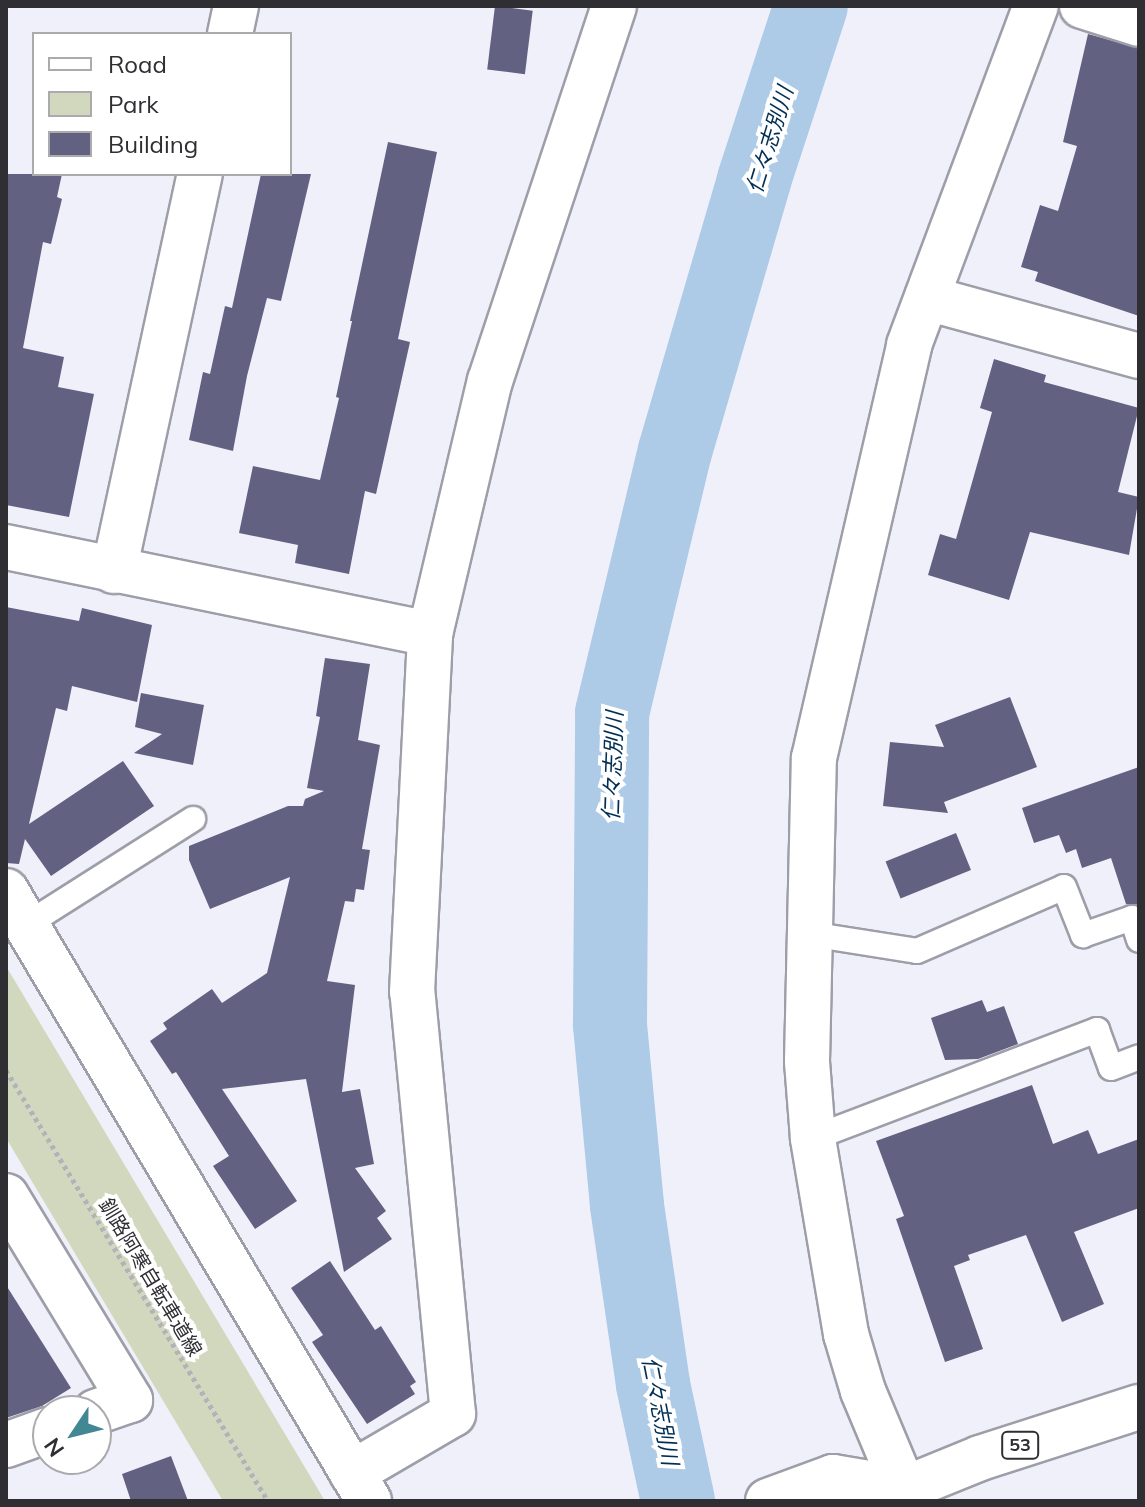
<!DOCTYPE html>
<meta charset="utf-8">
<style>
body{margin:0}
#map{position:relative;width:1145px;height:1507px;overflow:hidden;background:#f0f0fb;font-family:Mulish,"Noto Sans JP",sans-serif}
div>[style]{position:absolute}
.green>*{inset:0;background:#d1d8be}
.river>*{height:74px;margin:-37px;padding:0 37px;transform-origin:37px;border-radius:37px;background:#adcae7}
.building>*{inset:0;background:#626181;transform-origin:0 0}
.path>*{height:5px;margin-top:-2.5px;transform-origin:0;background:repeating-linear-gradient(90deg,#b2b2bb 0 4px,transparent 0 8px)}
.roads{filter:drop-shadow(2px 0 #9e9ea9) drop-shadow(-2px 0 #9e9ea9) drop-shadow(0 2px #9e9ea9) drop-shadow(0 -2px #9e9ea9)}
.service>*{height:24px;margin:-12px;padding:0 12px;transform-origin:12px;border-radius:12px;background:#fff}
.minor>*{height:44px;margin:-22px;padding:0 22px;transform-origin:22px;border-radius:22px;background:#fff}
.tertiary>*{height:44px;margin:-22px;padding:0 22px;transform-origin:22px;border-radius:22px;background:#fff}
.primary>*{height:44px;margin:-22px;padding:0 22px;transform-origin:22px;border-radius:22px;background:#fff}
span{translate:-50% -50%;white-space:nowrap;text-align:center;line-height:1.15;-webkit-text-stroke:8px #fff;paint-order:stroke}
.shield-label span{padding:2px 6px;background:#fff;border:2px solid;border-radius:6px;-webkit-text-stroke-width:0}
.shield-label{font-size:18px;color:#2e2e33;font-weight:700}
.street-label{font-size:20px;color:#2e2e33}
.water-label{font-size:22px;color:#012f54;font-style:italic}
.frame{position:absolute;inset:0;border:8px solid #2e2e33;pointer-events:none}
.legend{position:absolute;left:32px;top:32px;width:260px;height:144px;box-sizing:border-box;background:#fff;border:2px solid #ababad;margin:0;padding:10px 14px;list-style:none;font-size:24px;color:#2e2e33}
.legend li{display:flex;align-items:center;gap:16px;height:40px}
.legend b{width:40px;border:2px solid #ababad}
.north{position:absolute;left:32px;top:1395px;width:80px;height:80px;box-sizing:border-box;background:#fff;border:2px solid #ababad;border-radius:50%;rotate:235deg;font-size:22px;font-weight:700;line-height:32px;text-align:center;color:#2e2e33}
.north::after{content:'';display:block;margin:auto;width:28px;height:36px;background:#428794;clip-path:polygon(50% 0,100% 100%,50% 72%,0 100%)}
</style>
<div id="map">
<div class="green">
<div style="clip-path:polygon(6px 966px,325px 1501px,223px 1501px,6px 1138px)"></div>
</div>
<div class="river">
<div style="left:678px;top:1501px;width:120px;rotate:-102.1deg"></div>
<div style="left:653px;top:1384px;width:181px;rotate:-98.3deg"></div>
<div style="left:627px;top:1205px;width:182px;rotate:-95.4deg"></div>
<div style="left:610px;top:1024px;width:311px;rotate:-89.6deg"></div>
<div style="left:612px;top:713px;width:269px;rotate:-76.5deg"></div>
<div style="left:675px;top:451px;width:282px;rotate:-73.7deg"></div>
<div style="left:754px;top:180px;width:183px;rotate:-71.9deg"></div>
</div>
<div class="building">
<div style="left:495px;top:6px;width:38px;height:64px;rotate:7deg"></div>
<div style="clip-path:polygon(1088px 34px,1139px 48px,1139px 316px,1035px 281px,1038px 272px,1021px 267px,1040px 205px,1058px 211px,1077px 146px,1063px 142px)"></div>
<div style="clip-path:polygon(388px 142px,437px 152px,398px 339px,410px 342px,376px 494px,365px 491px,349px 574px,295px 563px,298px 545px,239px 533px,253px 466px,320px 480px,339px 398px,336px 397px,352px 321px,350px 321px)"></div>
<div style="clip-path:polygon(6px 174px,62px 174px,57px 197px,62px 199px,51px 244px,43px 242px,23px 348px,64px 357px,58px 387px,94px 394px,69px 517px,6px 505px)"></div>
<div style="clip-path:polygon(261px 174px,311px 174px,281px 301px,267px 298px,247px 376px,233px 451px,189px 440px,203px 372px,210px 374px,225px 306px,232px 308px)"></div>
<div style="clip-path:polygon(994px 359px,1046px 375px,1044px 382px,1139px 408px,1118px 492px,1139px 497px,1129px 555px,1030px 532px,1009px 600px,928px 575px,940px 534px,956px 539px,992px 412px,980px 408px)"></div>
<div style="clip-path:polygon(6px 607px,79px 621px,82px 608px,152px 625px,137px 702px,72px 686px,67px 711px,56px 708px,29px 824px,123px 761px,154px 806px,51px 876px,25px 839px,19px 864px,6px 863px)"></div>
<div style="clip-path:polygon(325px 658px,370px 664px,358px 740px,380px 745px,362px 849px,370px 850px,364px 890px,356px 889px,354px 902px,345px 901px,327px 981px,355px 985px,342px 1092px,360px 1089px,374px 1164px,355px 1168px,386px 1211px,377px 1218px,392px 1239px,344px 1272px,306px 1079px,222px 1089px,297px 1201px,255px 1229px,213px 1166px,229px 1156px,176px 1072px,172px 1074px,150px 1041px,167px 1029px,163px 1023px,212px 989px,222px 1003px,267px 973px,290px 877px,210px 909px,189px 860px,189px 846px,288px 806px,303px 806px,305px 799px,324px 791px,307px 788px,320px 717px,316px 716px)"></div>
<div style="clip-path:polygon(141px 693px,204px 705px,193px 765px,134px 753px,162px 734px,135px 727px)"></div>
<div style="clip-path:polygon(1010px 697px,1037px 767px,944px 802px,948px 813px,883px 806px,890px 742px,944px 747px,935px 725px)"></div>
<div style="clip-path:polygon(1139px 767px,1139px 905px,1126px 904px,1111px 858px,1082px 868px,1076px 849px,1066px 853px,1059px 835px,1034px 843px,1022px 808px)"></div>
<div style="left:956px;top:833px;width:40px;height:76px;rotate:68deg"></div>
<div style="clip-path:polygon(982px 1000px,987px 1012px,1004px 1006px,1018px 1044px,978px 1059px,945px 1060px,931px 1018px)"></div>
<div style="clip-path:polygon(1032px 1085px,1053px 1144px,1088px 1130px,1098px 1154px,1139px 1139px,1139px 1208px,1074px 1232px,1104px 1304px,1062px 1322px,1026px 1235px,968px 1255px,970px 1260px,954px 1266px,983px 1349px,945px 1362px,896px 1219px,904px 1216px,876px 1141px)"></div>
<div style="clip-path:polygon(330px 1261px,375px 1330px,381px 1326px,416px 1382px,410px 1386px,415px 1394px,367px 1424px,312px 1342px,323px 1335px,291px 1288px)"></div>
<div style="clip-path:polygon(6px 1285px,71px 1388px,42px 1406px,6px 1418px)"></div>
<div style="clip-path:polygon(171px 1456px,188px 1501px,131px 1501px,122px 1474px)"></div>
</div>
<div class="path">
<div style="left:6px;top:1070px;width:504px;rotate:58.71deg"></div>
</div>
<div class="roads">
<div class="service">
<div style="left:26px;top:925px;width:198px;rotate:-32.4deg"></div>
<div style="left:810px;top:934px;width:108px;rotate:9deg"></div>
<div style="left:917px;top:951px;width:160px;rotate:-23.5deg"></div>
<div style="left:1064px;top:887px;width:52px;rotate:68.4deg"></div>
<div style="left:1083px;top:935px;width:52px;rotate:-19.1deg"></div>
<div style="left:1132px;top:918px;width:23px;rotate:72deg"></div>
<div style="left:813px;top:1138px;width:304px;rotate:-20.8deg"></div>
<div style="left:1097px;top:1030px;width:40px;rotate:69.8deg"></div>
<div style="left:1111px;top:1068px;width:30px;rotate:-21deg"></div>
</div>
<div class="minor">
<div style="left:1082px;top:6px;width:60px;rotate:17.5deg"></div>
<div style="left:230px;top:34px;width:29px;rotate:-78deg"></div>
<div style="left:927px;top:298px;width:220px;rotate:15.3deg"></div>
<div style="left:6px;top:547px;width:433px;rotate:11.6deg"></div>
<div style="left:114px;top:571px;width:406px;rotate:-77.8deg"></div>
<div style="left:6px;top:1196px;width:239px;rotate:58.7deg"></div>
<div style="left:130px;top:1400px;width:36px;rotate:161deg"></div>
<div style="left:6px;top:1445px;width:45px;rotate:-19.7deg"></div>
<div style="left:352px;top:1473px;width:117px;rotate:-30.3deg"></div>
<div style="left:453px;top:1414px;width:424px;rotate:-95.5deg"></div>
<div style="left:412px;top:992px;width:358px;rotate:-87.1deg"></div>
<div style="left:430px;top:634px;width:260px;rotate:-76.7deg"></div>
<div style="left:490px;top:381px;width:395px;rotate:-71.7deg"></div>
<div style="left:904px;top:1489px;width:106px;rotate:-112.7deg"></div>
<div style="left:863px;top:1391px;width:59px;rotate:-106.6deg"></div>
<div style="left:846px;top:1334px;width:199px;rotate:-99.6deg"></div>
<div style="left:813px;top:1138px;width:77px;rotate:-94.5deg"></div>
<div style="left:807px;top:1061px;width:303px;rotate:-88.7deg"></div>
<div style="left:814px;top:758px;width:424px;rotate:-77deg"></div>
<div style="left:909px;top:345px;width:362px;rotate:-69.5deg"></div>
</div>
<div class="tertiary">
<div style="left:6px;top:891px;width:710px;rotate:59.24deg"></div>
<div style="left:768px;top:1501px;width:69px;rotate:-20.3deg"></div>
<div style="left:833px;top:1477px;width:72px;rotate:9.6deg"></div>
</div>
<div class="primary">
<div style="left:908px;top:1501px;width:13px;rotate:-108deg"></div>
<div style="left:904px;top:1489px;width:82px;rotate:-22.2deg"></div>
<div style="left:980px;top:1458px;width:167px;rotate:-17.8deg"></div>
</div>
</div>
<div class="shield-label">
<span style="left:1020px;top:1445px">53</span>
</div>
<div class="street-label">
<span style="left:151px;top:1277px;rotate:59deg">釧路阿寒自転車道線</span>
</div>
<div class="water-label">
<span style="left:770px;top:140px;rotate:-73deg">仁々志別川</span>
<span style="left:613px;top:766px;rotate:-88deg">仁々志別川</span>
<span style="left:660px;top:1411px;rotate:79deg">仁々志別川</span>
</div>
<div class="frame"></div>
<ul class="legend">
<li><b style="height:10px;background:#fff"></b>Road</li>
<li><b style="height:22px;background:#d1d8be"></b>Park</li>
<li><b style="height:22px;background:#626181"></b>Building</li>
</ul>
<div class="north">N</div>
</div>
